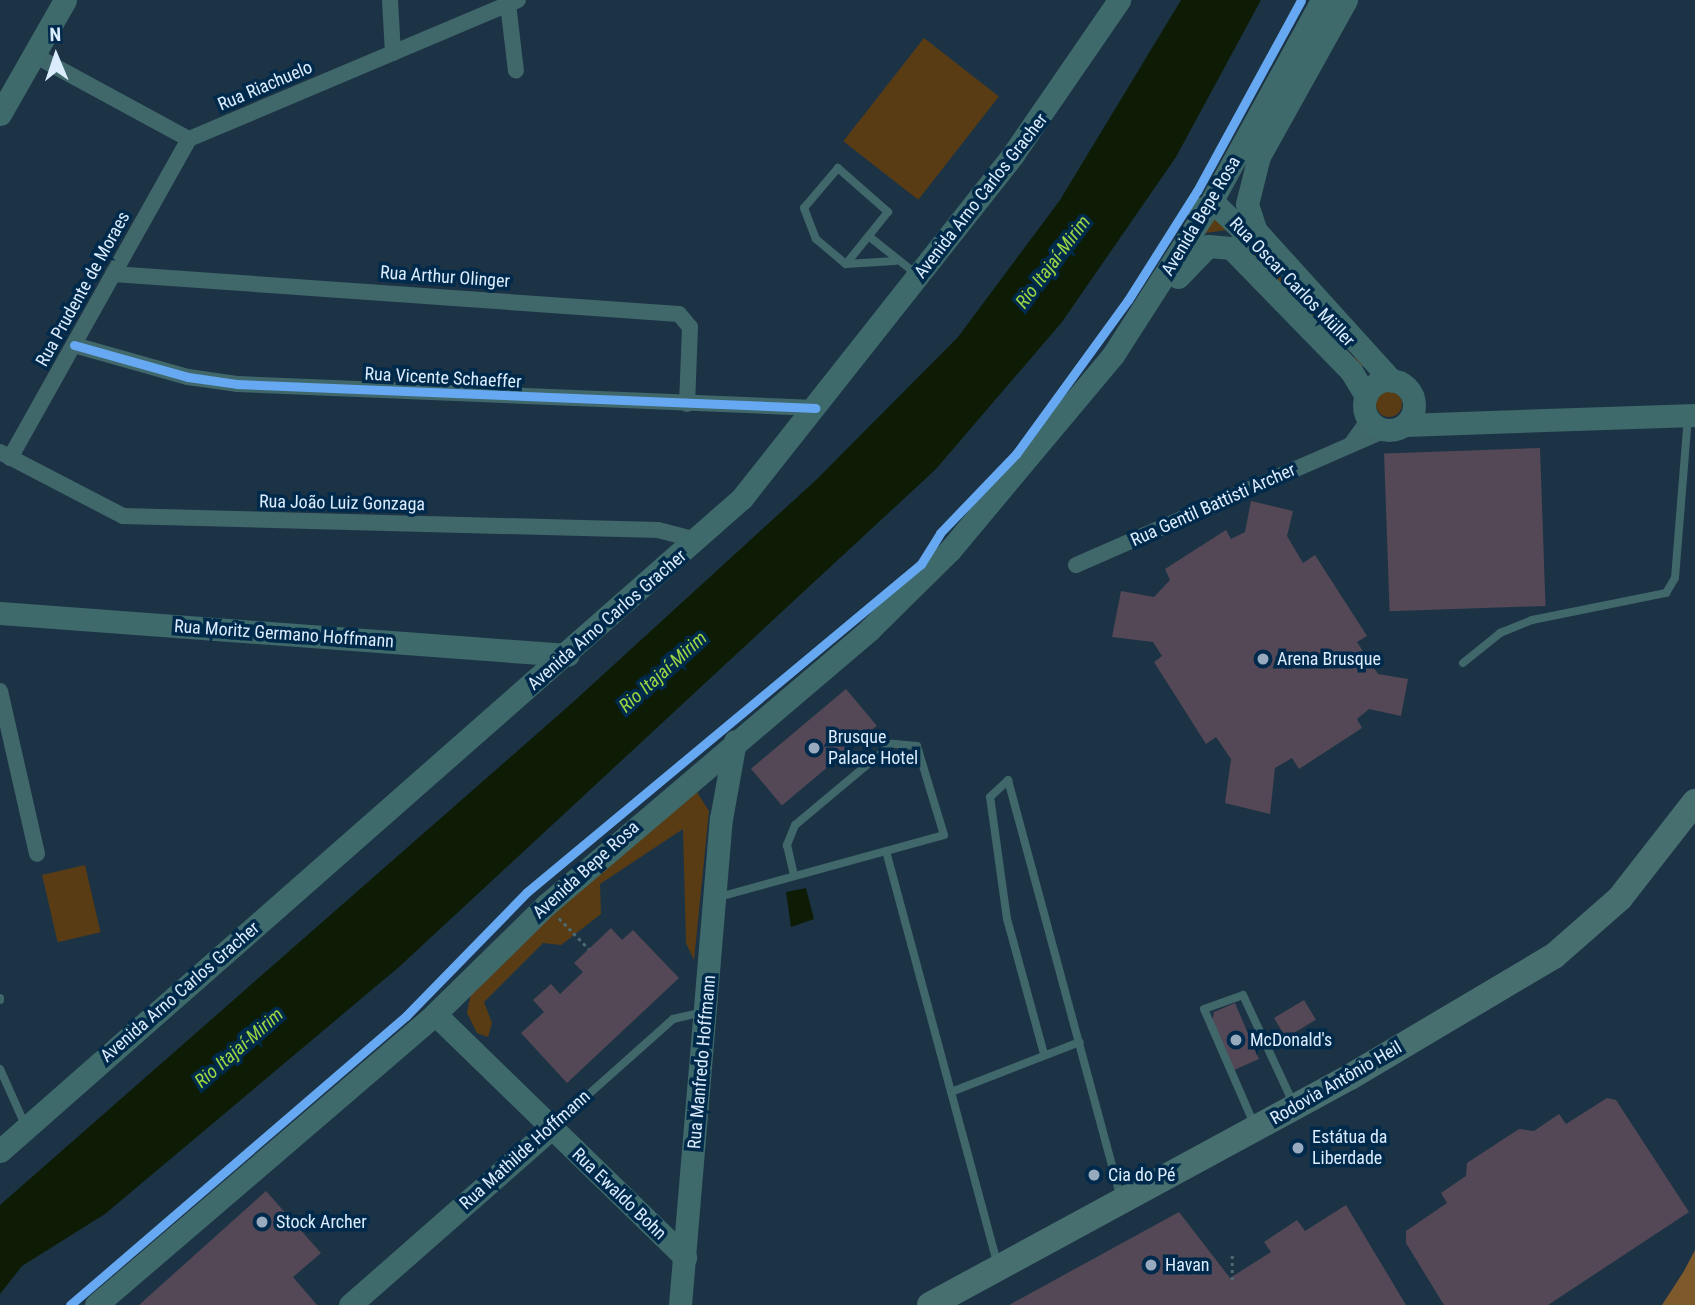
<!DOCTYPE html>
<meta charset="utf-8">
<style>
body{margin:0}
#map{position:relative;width:1695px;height:1305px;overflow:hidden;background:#1c3346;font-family:"Roboto Condensed",sans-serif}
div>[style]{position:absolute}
.green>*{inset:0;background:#593c13;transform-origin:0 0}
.round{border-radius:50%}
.forest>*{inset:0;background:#7d592c}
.water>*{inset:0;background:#0e1c06}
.building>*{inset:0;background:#544856;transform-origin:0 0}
.path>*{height:2.5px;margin-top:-1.25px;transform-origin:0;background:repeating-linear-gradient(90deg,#4c696f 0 3.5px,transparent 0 7px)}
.lane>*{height:8px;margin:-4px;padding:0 4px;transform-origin:4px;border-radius:4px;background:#40676a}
.street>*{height:16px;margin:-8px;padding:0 8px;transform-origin:8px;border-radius:8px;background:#40676a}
.secondary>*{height:23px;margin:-11.5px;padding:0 11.5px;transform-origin:11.5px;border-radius:11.5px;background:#3e6a6b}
.secondary>.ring{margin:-11.5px;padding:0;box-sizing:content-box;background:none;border:23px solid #3e6a6b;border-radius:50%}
.primary>*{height:26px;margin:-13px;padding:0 13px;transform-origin:13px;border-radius:13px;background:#486f70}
.cycleway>*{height:9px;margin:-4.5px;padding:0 4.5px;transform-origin:4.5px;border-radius:4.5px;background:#66a8f1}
.dots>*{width:19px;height:19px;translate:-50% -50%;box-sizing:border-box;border:4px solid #002a4b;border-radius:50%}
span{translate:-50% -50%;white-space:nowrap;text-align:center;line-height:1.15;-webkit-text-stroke:7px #002a4b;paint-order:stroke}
.street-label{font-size:18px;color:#dbecfe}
.poi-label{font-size:18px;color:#dbecfe}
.left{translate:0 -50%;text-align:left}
.water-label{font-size:19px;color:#9cd644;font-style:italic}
.north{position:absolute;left:21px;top:21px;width:70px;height:70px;-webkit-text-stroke:5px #002a4b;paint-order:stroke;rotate:358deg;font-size:19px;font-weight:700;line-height:28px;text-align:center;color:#dbecfe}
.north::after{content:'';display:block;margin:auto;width:24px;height:32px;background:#dbecfe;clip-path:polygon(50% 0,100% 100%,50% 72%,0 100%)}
</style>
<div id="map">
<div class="green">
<div style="left:924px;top:38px;width:95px;height:131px;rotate:38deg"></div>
<div style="clip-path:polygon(1213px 219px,1234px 226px,1351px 356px,1367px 363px,1358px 369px,1227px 230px,1198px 234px)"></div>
<div class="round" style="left:1376px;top:391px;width:26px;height:26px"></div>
<div style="clip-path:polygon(697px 792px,709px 811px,694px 960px,686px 943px,683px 829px,600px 884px,601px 914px,561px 945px,543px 943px,484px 1002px,492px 1023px,488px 1037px,477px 1033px,467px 1013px,471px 993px,574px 890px,686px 794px)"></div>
<div style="left:85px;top:865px;width:69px;height:44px;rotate:77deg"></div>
</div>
<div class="forest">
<div style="clip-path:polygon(1695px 1250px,1695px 1305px,1662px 1305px,1684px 1271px)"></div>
</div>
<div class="water">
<div style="clip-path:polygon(1181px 0,1261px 0,1176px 157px,1062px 322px,936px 469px,399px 967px,105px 1214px,22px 1266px,0 1294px,0 1205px,572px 703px,816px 480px,958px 337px,1060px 200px)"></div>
<div style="clip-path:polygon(806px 888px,814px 919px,791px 927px,786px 892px)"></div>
</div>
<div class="building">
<div style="left:1540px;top:448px;width:158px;height:156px;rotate:88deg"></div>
<div style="clip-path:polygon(1251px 501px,1293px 511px,1287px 536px,1303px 563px,1315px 555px,1367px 636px,1357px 642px,1378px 674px,1408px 679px,1401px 716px,1369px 709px,1357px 719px,1362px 728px,1299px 769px,1292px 758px,1275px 768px,1270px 814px,1225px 803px,1231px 759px,1216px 737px,1206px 744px,1154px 662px,1162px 656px,1153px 642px,1112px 637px,1121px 591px,1154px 597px,1170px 580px,1165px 569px,1226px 530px,1231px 539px,1245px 532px)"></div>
<div style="left:846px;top:689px;width:48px;height:124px;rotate:50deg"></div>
<div style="clip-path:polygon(611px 928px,622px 940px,633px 930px,679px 978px,567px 1083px,521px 1033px,544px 1012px,533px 1000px,551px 984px,560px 994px,583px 972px,574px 963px)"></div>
<div style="left:1304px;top:1000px;width:23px;height:35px;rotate:59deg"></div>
<div style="clip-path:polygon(1235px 1003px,1259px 1059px,1234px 1070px,1212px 1022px,1214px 1012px)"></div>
<div style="clip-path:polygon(1607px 1098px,1616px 1100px,1689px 1212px,1548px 1305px,1444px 1305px,1406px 1243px,1406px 1231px,1447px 1203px,1441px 1193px,1466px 1176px,1467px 1163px,1519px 1129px,1534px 1131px,1559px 1114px,1566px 1124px)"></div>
<div style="clip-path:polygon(266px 1191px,321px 1253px,293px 1277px,317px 1305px,139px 1305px)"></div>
<div style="clip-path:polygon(1346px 1205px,1406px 1305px,1009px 1305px,1179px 1212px,1230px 1278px,1271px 1252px,1264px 1242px,1297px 1220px,1305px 1231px)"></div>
</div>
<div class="path">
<div style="left:559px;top:918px;width:43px;rotate:45.9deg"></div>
<div style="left:1232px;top:1280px;width:25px;rotate:-90deg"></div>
</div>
<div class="lane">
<div style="left:871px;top:238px;width:56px;rotate:38.5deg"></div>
<div style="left:846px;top:264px;width:67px;rotate:-51.1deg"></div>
<div style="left:888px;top:212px;width:67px;rotate:-138.7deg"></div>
<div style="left:838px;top:168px;width:52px;rotate:130.4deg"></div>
<div style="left:804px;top:208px;width:33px;rotate:69deg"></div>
<div style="left:816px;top:239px;width:39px;rotate:40deg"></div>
<div style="left:846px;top:264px;width:49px;rotate:-3.5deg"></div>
<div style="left:1463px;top:663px;width:48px;rotate:-39deg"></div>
<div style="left:1500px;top:633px;width:35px;rotate:-22deg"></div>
<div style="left:1532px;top:620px;width:137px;rotate:-11.4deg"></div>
<div style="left:1666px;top:593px;width:17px;rotate:-59deg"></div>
<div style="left:1675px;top:578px;width:161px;rotate:-85.4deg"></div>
<div style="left:886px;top:851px;width:427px;rotate:74.9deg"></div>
<div style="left:719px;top:897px;width:233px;rotate:-15.4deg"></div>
<div style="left:944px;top:835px;width:93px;rotate:-106.9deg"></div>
<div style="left:917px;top:746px;width:25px;rotate:-175deg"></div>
<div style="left:892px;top:744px;width:126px;rotate:140.1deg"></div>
<div style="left:795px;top:825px;width:22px;rotate:112deg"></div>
<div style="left:787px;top:845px;width:31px;rotate:77deg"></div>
<div style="left:0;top:1000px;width:2px;rotate:-90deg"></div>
<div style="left:1044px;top:1054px;width:140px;rotate:-105.3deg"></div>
<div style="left:1007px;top:919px;width:123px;rotate:-97.9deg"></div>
<div style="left:990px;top:797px;width:25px;rotate:-43deg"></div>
<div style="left:1008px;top:780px;width:431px;rotate:74.9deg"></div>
<div style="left:0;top:1069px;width:61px;rotate:65.9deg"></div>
<div style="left:951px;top:1092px;width:138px;rotate:-21.2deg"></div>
<div style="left:1254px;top:1124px;width:125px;rotate:-113.5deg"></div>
<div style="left:1204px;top:1009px;width:41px;rotate:-19.7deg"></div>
<div style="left:1243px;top:995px;width:121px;rotate:65.1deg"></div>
<div style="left:553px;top:1126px;width:161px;rotate:-41.7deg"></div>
<div style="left:673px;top:1019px;width:32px;rotate:-13deg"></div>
</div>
<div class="street">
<div style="left:390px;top:0;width:53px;rotate:86.8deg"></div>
<div style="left:508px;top:4px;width:67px;rotate:83.2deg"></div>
<div style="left:34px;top:55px;width:176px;rotate:28.5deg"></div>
<div style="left:189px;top:139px;width:357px;rotate:-22.9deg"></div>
<div style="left:113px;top:274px;width:567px;rotate:4.04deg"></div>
<div style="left:679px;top:314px;width:17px;rotate:50deg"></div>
<div style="left:690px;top:327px;width:77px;rotate:92.2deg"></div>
<div style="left:74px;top:345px;width:118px;rotate:15.7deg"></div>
<div style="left:188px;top:377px;width:49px;rotate:8.1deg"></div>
<div style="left:237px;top:384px;width:579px;rotate:2.37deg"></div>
<div style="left:1352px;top:443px;width:29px;rotate:-54deg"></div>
<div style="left:0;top:452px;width:139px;rotate:27.5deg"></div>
<div style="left:123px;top:516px;width:535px;rotate:1.5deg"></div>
<div style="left:658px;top:530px;width:40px;rotate:14.4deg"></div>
<div style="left:10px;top:458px;width:366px;rotate:-60.7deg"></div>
<div style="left:1076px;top:565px;width:337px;rotate:-23.6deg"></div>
<div style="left:0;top:691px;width:167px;rotate:77.2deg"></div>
</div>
<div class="secondary">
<div style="left:1346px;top:0;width:179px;rotate:119.1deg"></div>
<div style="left:1259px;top:156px;width:49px;rotate:104deg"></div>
<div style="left:1247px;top:204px;width:28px;rotate:72deg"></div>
<div style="left:1256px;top:231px;width:202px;rotate:47.8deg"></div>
<div style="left:0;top:114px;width:131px;rotate:-60.3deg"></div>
<div style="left:1198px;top:209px;width:20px;rotate:-6deg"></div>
<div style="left:1218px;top:207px;width:52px;rotate:43.5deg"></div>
<div style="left:1178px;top:277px;width:43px;rotate:-45.9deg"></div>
<div style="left:1208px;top:246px;width:23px;rotate:5deg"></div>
<div style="left:1231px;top:248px;width:172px;rotate:45.7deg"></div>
<div style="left:1351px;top:371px;width:29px;rotate:59deg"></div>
<div class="ring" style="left:1364px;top:380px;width:27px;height:27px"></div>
<div style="left:1405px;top:425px;width:290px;rotate:-2deg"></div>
<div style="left:0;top:613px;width:569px;rotate:4.24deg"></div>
<div style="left:435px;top:1014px;width:349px;rotate:44.2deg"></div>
<div style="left:0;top:1151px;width:988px;rotate:-41.35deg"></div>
<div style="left:742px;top:498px;width:439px;rotate:-51.7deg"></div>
<div style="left:1014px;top:153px;width:186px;rotate:-55.5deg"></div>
<div style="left:96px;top:1305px;width:447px;rotate:-40.6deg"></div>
<div style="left:435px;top:1014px;width:156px;rotate:-44.5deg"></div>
<div style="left:546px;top:905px;width:426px;rotate:-40.4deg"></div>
<div style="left:870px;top:629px;width:112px;rotate:-44.6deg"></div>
<div style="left:950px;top:550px;width:254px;rotate:-50.1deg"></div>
<div style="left:1113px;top:355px;width:179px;rotate:-57.3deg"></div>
<div style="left:1210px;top:204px;width:233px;rotate:-61.2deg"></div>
<div style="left:350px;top:1305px;width:266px;rotate:-41.3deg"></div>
<div style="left:680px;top:1305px;width:488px;rotate:-85.2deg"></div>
<div style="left:721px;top:819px;width:79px;rotate:-79.8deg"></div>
</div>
<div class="primary">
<div style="left:930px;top:1305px;width:478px;rotate:-28.5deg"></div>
<div style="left:1350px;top:1077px;width:237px;rotate:-30.7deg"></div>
<div style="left:1554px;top:956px;width:88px;rotate:-41.3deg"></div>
<div style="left:1620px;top:898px;width:122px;rotate:-52deg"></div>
</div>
<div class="cycleway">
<div style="left:74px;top:345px;width:118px;rotate:15.7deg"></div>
<div style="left:188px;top:377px;width:49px;rotate:8.1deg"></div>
<div style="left:237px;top:384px;width:579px;rotate:2.37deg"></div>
<div style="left:70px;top:1305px;width:443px;rotate:-40.7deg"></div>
<div style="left:406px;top:1016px;width:173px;rotate:-45.7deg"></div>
<div style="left:527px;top:892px;width:513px;rotate:-39.78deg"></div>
<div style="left:921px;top:564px;width:36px;rotate:-58deg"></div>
<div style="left:940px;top:533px;width:110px;rotate:-46.1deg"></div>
<div style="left:1016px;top:454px;width:190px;rotate:-54deg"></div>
<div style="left:1128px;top:300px;width:129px;rotate:-57.7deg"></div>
<div style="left:1197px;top:191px;width:217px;rotate:-61.4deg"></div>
</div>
<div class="dots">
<div style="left:1263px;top:659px;background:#98abbe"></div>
<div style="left:814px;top:748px;background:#98abbe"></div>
<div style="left:1236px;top:1040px;background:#98abbe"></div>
<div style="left:1298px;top:1148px;background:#98abbe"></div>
<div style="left:1094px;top:1175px;background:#98abbe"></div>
<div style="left:262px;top:1222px;background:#98abbe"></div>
<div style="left:1151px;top:1265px;background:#98abbe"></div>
</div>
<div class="street-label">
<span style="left:265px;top:86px;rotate:-23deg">Rua Riachuelo</span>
<span style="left:981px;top:196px;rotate:-52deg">Avenida Arno Carlos Gracher</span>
<span style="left:1201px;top:216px;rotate:-59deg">Avenida Bepe Rosa</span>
<span style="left:445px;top:277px;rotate:4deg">Rua Arthur Olinger</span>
<span style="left:1292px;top:282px;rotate:46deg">Rua Oscar Carlos Müller</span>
<span style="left:83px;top:289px;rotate:-61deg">Rua Prudente de Moraes</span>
<span style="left:443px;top:378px;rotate:3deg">Rua Vicente Schaeffer</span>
<span style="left:342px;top:503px;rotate:1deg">Rua João Luiz Gonzaga</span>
<span style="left:1213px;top:505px;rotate:-24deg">Rua Gentil Battisti Archer</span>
<span style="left:607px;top:620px;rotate:-41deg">Avenida Arno Carlos Gracher</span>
<span style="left:284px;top:634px;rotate:4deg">Rua Moritz Germano Hoffmann</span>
<span style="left:586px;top:870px;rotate:-42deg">Avenida Bepe Rosa</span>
<span style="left:180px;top:992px;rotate:-41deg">Avenida Arno Carlos Gracher</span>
<span style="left:702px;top:1062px;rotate:-85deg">Rua Manfredo Hoffmann</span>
<span style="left:1336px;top:1083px;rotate:-30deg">Rodovia Antônio Heil</span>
<span style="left:525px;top:1150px;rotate:-42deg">Rua Mathilde Hoffmann</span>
<span style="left:619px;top:1194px;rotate:44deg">Rua Ewaldo Bohn</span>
</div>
<div class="poi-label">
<span class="left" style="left:1277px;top:659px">Arena Brusque</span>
<span class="left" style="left:828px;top:748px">Brusque<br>Palace Hotel</span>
<span class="left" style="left:1250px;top:1040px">McDonald's</span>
<span class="left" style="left:1312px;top:1148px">Estátua da<br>Liberdade</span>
<span class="left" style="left:1108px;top:1175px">Cia do Pé</span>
<span class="left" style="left:276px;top:1222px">Stock Archer</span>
<span class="left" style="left:1165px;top:1265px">Havan</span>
</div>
<div class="water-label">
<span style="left:1053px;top:262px;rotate:-53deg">Rio Itajaí-Mirim</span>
<span style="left:663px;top:672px;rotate:-42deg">Rio Itajaí-Mirim</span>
<span style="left:239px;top:1048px;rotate:-41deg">Rio Itajaí-Mirim</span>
</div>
<div class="north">N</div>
</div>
